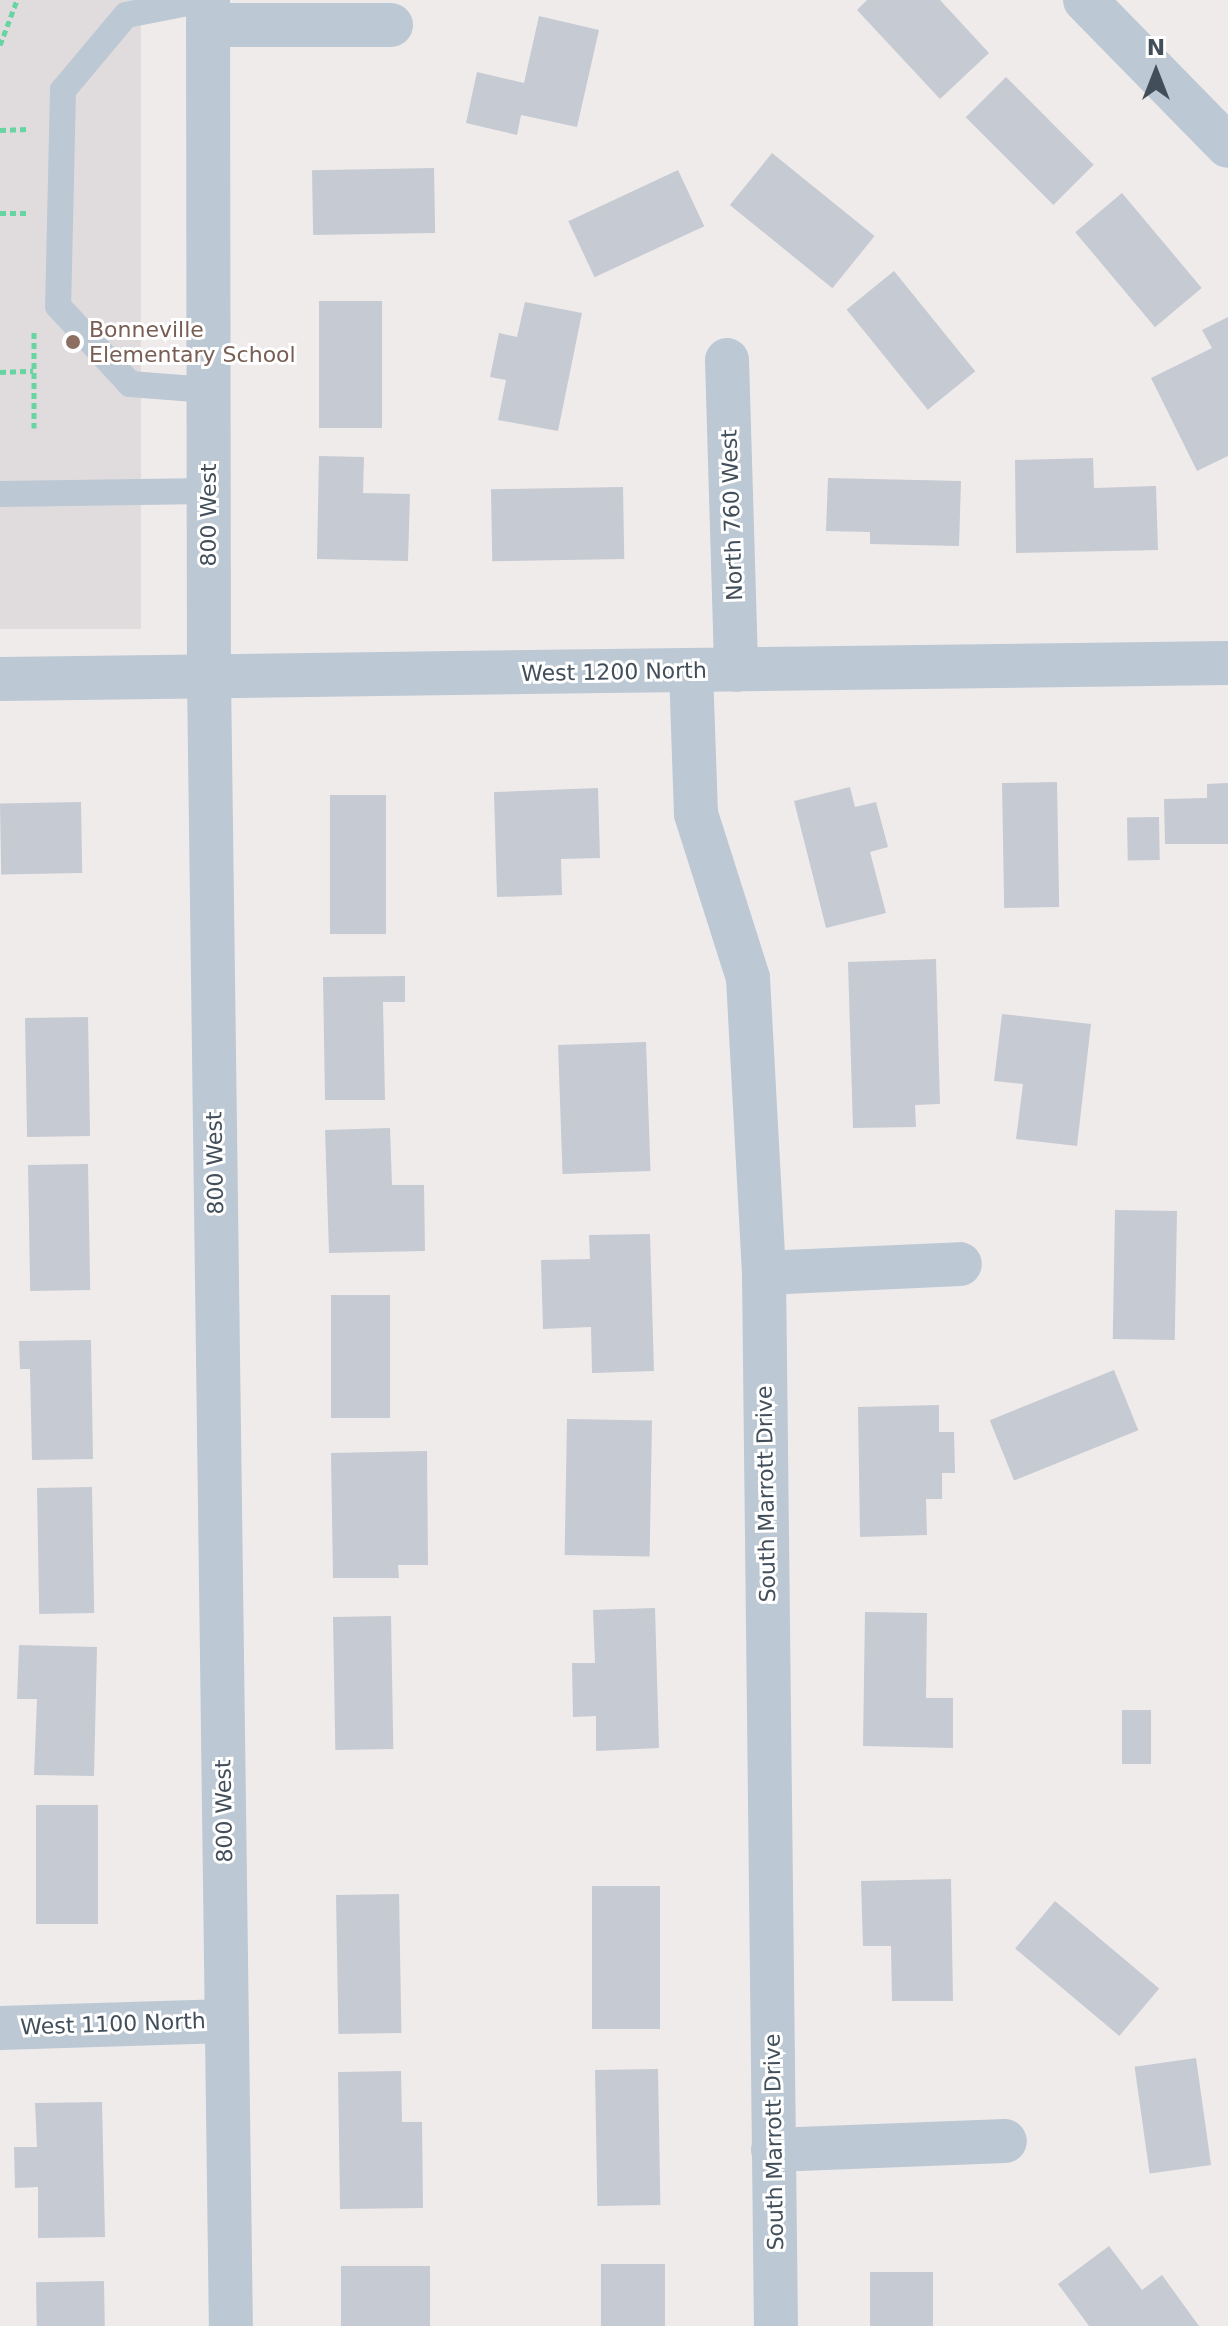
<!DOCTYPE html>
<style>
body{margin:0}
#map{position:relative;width:1228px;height:2326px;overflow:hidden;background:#efebeb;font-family:"DejaVu Sans",sans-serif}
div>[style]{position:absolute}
.education>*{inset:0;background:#e0dcdd;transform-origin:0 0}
.building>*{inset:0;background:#c6cad2;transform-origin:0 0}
.path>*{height:5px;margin-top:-2.5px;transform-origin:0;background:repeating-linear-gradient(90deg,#66d5a1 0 6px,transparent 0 10px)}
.service>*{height:26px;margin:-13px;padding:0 13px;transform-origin:13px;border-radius:13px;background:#bcc8d3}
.minor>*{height:44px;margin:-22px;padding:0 22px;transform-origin:22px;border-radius:22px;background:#bcc8d3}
.tertiary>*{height:44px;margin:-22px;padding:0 22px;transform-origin:22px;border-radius:22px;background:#bcc8d3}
.dots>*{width:22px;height:22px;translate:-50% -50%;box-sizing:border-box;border:4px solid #fff;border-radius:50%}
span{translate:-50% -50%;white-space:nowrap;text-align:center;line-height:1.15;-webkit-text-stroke:6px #fff;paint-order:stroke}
.education-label{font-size:22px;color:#785e54}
.left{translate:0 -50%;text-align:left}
.street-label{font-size:22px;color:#424f5b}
.north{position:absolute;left:1116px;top:32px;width:80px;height:80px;-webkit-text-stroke:6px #fff;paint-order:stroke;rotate:0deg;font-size:22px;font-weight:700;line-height:32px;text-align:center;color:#424f5b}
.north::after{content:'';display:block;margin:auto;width:28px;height:36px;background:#424f5b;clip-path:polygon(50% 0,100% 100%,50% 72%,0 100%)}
</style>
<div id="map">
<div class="education">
<div style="left:0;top:0;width:141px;height:629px"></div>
</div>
<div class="building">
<div style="clip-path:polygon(867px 0,940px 0,989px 53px,940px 99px,857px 10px)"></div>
<div style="clip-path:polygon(539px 16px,599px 30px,577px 127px,521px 115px,517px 135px,466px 123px,477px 72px,524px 83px)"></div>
<div style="left:1006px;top:77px;width:124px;height:57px;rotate:45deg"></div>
<div style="left:772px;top:153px;width:132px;height:67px;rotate:39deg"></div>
<div style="left:434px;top:168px;width:65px;height:122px;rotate:89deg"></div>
<div style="left:678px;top:170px;width:62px;height:121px;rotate:65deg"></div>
<div style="left:1122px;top:193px;width:124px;height:61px;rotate:50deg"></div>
<div style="left:894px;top:271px;width:129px;height:61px;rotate:51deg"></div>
<div style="left:319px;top:301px;width:63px;height:127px"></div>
<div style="clip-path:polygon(525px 302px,582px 313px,558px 431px,498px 420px,506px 380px,490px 377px,499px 333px,517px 337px)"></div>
<div style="clip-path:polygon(1228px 317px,1228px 456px,1197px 471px,1151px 378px,1212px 348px,1202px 330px)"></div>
<div style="clip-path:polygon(319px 456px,364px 457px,363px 493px,410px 494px,408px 561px,317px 559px)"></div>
<div style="clip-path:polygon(1093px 458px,1094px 488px,1156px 486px,1158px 550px,1016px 553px,1015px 460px)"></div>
<div style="clip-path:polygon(828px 478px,961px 481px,959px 546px,870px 544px,870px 532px,826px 531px)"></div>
<div style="left:623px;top:487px;width:72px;height:132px;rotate:89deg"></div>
<div style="left:1057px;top:782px;width:125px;height:55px;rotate:89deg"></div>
<div style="clip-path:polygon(1228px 783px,1228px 844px,1165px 844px,1164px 799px,1207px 798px,1207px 784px)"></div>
<div style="clip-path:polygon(850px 787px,855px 807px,876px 802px,888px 847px,870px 852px,886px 913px,826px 928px,794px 801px)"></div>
<div style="clip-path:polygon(598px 788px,600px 858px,561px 859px,562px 895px,497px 897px,494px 792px)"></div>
<div style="left:330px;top:795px;width:56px;height:139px"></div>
<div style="left:81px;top:802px;width:71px;height:81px;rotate:89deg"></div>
<div style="left:1159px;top:817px;width:43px;height:32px;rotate:89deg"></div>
<div style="clip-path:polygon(936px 959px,940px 1104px,915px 1105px,916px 1127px,853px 1128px,848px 962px)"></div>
<div style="clip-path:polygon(405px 976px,405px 1002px,383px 1002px,385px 1100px,325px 1100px,323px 977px)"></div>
<div style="clip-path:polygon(1002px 1014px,1091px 1024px,1077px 1146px,1016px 1139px,1023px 1084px,994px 1081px)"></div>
<div style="left:88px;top:1017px;width:119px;height:63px;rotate:89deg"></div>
<div style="left:646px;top:1042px;width:129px;height:88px;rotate:88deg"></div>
<div style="clip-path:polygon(390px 1128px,392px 1185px,424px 1185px,425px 1251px,329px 1253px,325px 1130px)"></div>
<div style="left:88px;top:1164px;width:126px;height:60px;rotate:89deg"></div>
<div style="left:1115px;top:1210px;width:62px;height:129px;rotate:1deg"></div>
<div style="clip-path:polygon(650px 1234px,654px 1371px,592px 1373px,591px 1327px,543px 1329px,541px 1260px,590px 1259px,589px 1235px)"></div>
<div style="left:331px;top:1295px;width:59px;height:123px"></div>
<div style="clip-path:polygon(91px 1340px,93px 1459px,32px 1460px,30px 1369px,20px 1369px,19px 1341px)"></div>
<div style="left:1114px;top:1370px;width:65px;height:134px;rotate:68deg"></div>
<div style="clip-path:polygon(939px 1405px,939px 1432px,954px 1432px,955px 1473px,942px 1473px,942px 1499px,926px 1499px,927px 1535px,860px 1537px,858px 1407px)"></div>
<div style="left:567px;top:1419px;width:85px;height:136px;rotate:1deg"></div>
<div style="clip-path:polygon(427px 1451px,428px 1565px,398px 1565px,399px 1578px,333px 1578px,331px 1453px)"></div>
<div style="left:92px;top:1487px;width:126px;height:55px;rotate:89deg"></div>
<div style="clip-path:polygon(655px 1608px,659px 1748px,596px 1751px,596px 1716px,573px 1717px,572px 1663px,595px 1663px,593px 1610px)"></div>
<div style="clip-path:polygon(865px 1612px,927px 1613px,926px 1698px,953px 1698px,953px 1748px,863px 1746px)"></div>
<div style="left:391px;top:1616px;width:133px;height:58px;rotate:89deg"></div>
<div style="clip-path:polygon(19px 1645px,97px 1647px,94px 1776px,34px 1775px,37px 1699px,17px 1699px)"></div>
<div style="left:1122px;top:1710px;width:29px;height:54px"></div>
<div style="left:36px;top:1805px;width:62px;height:119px"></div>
<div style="clip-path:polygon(951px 1879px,953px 2001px,892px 2001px,891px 1946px,863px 1946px,861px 1881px)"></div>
<div style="left:592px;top:1886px;width:68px;height:143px"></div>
<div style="left:399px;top:1894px;width:139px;height:63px;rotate:89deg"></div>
<div style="left:1055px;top:1901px;width:136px;height:62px;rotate:40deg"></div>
<div style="left:1196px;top:2058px;width:108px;height:62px;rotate:82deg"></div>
<div style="left:658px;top:2069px;width:136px;height:63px;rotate:89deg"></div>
<div style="clip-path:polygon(401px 2071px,402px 2122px,422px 2122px,423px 2208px,340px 2209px,338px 2072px)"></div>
<div style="clip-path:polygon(102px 2102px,105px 2237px,38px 2238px,38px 2187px,15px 2188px,14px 2147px,37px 2147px,35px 2103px)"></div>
<div style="clip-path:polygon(1109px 2246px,1142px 2290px,1162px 2275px,1199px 2326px,1089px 2326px,1058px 2284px)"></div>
<div style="left:665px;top:2264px;width:62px;height:64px;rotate:90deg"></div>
<div style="left:430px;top:2266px;width:60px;height:89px;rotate:90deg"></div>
<div style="left:870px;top:2272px;width:63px;height:54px"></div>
<div style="left:104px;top:2281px;width:45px;height:68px;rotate:89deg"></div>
</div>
<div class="path">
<div style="left:0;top:45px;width:48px;rotate:-69.3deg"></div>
<div style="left:0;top:130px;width:27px;rotate:-2deg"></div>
<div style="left:0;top:213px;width:27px"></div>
<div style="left:0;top:372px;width:33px;rotate:-2deg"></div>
<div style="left:34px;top:428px;width:97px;rotate:-90deg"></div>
</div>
<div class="service">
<div style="left:203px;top:0;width:78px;rotate:169deg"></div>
<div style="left:126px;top:15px;width:98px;rotate:130deg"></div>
<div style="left:63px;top:90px;width:216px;rotate:91.3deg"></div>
<div style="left:58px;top:306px;width:106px;rotate:47.3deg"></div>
<div style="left:130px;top:384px;width:78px;rotate:4.4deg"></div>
<div style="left:0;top:494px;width:208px;rotate:-0.8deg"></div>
</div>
<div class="minor">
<div style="left:1085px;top:0;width:204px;rotate:45.6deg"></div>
<div style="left:208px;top:25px;width:183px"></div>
<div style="left:727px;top:360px;width:310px;rotate:88.3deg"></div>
<div style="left:691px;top:671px;width:143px;rotate:88deg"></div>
<div style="left:696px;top:814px;width:172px;rotate:72.4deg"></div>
<div style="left:748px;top:978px;width:295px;rotate:86.9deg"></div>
<div style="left:764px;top:1273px;width:1053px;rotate:89.35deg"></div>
<div style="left:764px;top:1273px;width:196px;rotate:-2.6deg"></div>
<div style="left:0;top:2028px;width:226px;rotate:-1.8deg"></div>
<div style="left:773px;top:2150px;width:232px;rotate:-2.2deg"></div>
</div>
<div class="tertiary">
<div style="left:208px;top:0;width:677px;rotate:89.92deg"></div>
<div style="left:209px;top:677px;width:1649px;rotate:89.24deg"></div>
<div style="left:0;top:679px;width:1228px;rotate:-0.75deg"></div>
</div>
<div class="dots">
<div style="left:73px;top:342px;background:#8d6e63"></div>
</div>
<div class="education-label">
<span class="left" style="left:89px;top:342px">Bonneville<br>Elementary School</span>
</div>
<div class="street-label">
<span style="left:209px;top:515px;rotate:-90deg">800 West</span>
<span style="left:732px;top:515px;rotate:-92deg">North 760 West</span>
<span style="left:614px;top:672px;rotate:-1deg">West 1200 North</span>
<span style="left:215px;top:1163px;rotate:-91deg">800 West</span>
<span style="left:766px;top:1494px;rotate:-91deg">South Marrott Drive</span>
<span style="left:224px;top:1811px;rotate:-91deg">800 West</span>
<span style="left:113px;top:2024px;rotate:-2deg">West 1100 North</span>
<span style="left:774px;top:2142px;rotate:-91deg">South Marrott Drive</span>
</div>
<div class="north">N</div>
</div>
